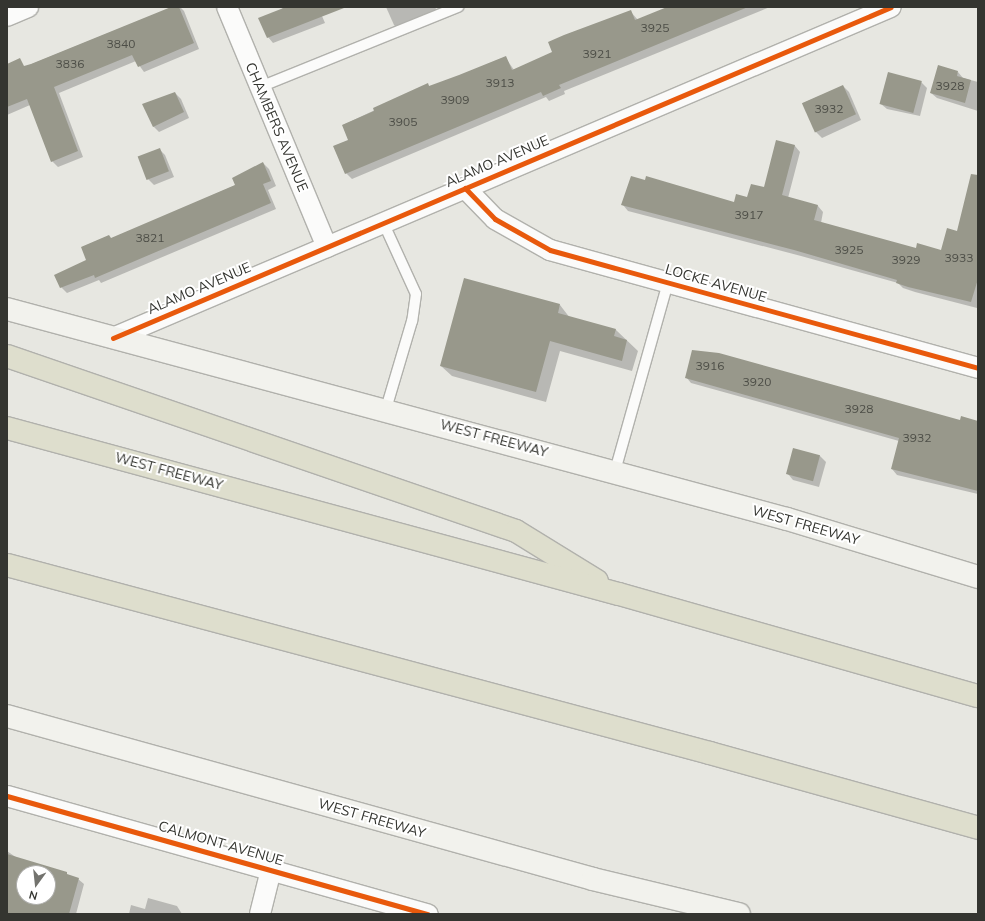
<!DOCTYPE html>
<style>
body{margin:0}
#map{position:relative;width:985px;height:921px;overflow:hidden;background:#e7e7e1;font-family:Mulish,sans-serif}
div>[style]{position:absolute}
.shadow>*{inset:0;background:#0003}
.building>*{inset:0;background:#98988b;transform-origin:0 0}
.roads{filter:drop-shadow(1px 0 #b1b1ac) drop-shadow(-1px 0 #b1b1ac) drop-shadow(0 1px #b1b1ac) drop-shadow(0 -1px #b1b1ac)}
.lane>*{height:10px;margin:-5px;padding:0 5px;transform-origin:5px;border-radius:5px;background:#fbfbfa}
.street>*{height:20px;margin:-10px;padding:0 10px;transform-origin:10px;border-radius:10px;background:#fbfbfa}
.secondary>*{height:22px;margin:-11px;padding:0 11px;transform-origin:11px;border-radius:11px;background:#f2f2ed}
.highway>*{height:22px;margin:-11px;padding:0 11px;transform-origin:11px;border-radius:11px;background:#dedecd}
.cycleway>*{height:5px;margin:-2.5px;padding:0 2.5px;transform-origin:2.5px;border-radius:2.5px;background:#e8590c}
span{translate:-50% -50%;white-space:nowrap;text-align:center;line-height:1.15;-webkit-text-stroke:4px #fff;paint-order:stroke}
.number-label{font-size:12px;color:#4d4e47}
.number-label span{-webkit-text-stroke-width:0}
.street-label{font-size:14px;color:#343530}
.frame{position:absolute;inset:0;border:8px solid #343530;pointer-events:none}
.north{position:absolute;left:16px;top:865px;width:40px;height:40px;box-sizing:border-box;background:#fff;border:1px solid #aeaeac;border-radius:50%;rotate:195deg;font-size:11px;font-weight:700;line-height:16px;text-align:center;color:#343530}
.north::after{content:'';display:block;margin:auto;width:14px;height:18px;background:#73736e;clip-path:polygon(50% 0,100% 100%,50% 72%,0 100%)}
</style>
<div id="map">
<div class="shadow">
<div style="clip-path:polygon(173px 7px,180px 7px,184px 11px,199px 49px,144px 72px,136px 61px,59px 93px,83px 157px,58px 167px,52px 161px,30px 105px,7px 115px,7px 74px)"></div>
<div style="clip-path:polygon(283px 7px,324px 7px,319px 9px,325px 23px,273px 43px,268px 37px)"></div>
<div style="clip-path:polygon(386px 7px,435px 7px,438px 13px,400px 31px,394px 25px)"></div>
<div style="clip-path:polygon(669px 7px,770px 7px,564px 91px,565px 94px,549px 101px,546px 97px,352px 179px,346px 173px,349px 140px,343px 125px,428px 85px,430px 87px,459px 76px,505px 57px,514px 70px,554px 53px,630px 11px,638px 20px)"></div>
<div style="clip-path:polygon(958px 72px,963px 78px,978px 82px,978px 111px,937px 98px,931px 93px)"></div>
<div style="clip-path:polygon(921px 82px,927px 88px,920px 116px,887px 109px,881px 104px)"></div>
<div style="clip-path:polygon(843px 86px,849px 92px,861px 120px,822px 138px,816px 132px,803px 103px)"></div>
<div style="clip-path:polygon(175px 93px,181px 99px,189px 118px,159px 132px,153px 126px,144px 105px)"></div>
<div style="clip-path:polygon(777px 141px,795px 146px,800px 152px,788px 198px,818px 206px,823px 212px,821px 223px,917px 249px,942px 251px,978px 208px,977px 308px,915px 292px,903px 288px,898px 283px,801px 256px,628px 211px,623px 205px,734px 203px,748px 198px,765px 188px)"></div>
<div style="clip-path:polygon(159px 149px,165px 155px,174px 177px,154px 185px,148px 179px)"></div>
<div style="clip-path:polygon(263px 163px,269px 169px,276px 186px,268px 190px,276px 209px,101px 283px,99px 280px,67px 293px,61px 287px,112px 239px,236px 185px)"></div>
<div style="clip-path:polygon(560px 305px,570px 318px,616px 330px,638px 351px,632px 371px,560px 351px,546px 402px,452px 376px,441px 366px)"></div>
<div style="clip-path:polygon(686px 377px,978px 425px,978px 494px,897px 475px,892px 469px,899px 441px,691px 383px)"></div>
<div style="clip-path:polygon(794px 449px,820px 456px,826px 462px,819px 487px,793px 480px,788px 474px)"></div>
<div style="clip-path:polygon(evenodd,7px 851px,17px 858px,78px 879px,84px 884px,76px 914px,7px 914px,7px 851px,24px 873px,48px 873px,48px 897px,24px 897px,24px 873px)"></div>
<div style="clip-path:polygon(148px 898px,177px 906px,182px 914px,129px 914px,131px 905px,145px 909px)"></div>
</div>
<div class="building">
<div style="clip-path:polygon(171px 7px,179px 7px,194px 43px,138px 67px,132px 55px,54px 87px,78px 151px,51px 162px,27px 99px,7px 107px,7px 64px,20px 58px,24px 66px,31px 64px)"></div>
<div style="clip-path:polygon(286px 7px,344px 7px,344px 8px,267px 38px,258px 18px)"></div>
<div style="clip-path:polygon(667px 7px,748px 7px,559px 85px,561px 88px,543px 96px,541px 92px,345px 174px,333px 146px,348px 140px,342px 125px,374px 111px,373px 108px,428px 83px,429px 86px,459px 75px,506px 56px,512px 70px,552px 52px,548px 42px,564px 35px,631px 10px,635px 20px)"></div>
<div style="clip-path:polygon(938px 65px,958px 71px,957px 76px,971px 80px,965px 103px,930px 93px)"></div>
<div style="left:888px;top:72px;width:35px;height:33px;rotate:15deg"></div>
<div style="left:843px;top:85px;width:32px;height:45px;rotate:66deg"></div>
<div style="clip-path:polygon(175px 92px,184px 112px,153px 127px,142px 104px)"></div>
<div style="clip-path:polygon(776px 140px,795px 145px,782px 195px,818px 205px,814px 220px,916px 248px,917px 243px,941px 250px,947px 228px,957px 231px,971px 174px,978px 175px,978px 279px,971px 302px,908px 287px,896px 283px,897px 280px,794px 250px,621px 205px,631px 176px,645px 180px,646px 176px,734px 202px,736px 194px,747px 197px,751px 184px,764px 187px)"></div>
<div style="left:160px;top:148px;width:25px;height:24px;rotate:69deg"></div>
<div style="clip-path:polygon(263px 162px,271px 181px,263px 184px,271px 203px,95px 278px,94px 275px,60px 288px,54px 275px,86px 260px,81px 247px,109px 235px,111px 238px,235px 185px,232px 178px)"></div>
<div style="clip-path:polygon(464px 278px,560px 304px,558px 313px,616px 329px,614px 336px,627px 340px,622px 361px,550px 341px,536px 392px,440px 366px)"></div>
<div style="clip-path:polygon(692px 350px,719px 353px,960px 420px,961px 416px,978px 421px,978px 491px,891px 469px,899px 438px,685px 378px)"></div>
<div style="left:793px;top:448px;width:28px;height:27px;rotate:15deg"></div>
<div style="clip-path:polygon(evenodd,7px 854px,67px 872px,67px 874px,79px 878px,69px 914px,7px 914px,7px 854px,24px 873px,48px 873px,48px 897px,24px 897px,24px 873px)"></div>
</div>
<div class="roads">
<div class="lane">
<div style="left:260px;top:87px;width:214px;rotate:-22deg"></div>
<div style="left:383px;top:222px;width:79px;rotate:65.4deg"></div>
<div style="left:416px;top:294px;width:27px;rotate:98deg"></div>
<div style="left:412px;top:321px;width:92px;rotate:106.5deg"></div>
<div style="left:615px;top:471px;width:196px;rotate:-74.3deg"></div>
</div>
<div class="street">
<div style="left:227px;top:7px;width:260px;rotate:67.4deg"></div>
<div style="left:7px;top:16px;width:23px;rotate:-23deg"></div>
<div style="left:465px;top:188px;width:43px;rotate:45.9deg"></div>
<div style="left:495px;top:219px;width:63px;rotate:29.4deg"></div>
<div style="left:550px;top:250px;width:444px;rotate:15.4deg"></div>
<div style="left:113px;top:338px;width:845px;rotate:-23.05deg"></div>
<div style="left:7px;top:796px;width:437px;rotate:15.7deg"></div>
<div style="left:260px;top:914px;width:45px;rotate:-76deg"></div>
</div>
<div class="secondary">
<div style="left:7px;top:309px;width:808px;rotate:15.07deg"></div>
<div style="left:787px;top:519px;width:200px;rotate:16.9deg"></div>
<div style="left:7px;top:716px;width:608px;rotate:15.54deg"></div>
<div style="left:593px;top:879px;width:150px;rotate:13.5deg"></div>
</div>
<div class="highway">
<div style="left:7px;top:356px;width:538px;rotate:18.97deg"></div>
<div style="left:516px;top:531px;width:95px;rotate:31.7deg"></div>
<div style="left:7px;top:428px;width:634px;rotate:15.18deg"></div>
<div style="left:619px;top:594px;width:373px;rotate:15.9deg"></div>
<div style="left:7px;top:565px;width:728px;rotate:14.97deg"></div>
<div style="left:710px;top:753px;width:278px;rotate:15.6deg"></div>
</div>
</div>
<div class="cycleway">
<div style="left:465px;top:188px;width:43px;rotate:45.9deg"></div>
<div style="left:495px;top:219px;width:63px;rotate:29.4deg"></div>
<div style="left:550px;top:250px;width:444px;rotate:15.4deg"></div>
<div style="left:113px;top:338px;width:845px;rotate:-23.05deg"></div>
<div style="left:7px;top:796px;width:437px;rotate:15.7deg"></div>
</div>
<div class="number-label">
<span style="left:655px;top:28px">3925</span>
<span style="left:121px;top:44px">3840</span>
<span style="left:597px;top:54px">3921</span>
<span style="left:70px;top:64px">3836</span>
<span style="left:500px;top:83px">3913</span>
<span style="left:950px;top:86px">3928</span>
<span style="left:455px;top:100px">3909</span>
<span style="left:829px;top:109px">3932</span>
<span style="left:403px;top:122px">3905</span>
<span style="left:749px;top:215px">3917</span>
<span style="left:150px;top:238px">3821</span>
<span style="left:849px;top:250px">3925</span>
<span style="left:959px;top:258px">3933</span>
<span style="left:906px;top:260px">3929</span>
<span style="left:710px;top:366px">3916</span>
<span style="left:757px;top:382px">3920</span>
<span style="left:859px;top:409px">3928</span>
<span style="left:917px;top:438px">3932</span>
</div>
<div class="street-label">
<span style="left:277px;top:127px;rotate:67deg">CHAMBERS AVENUE</span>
<span style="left:497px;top:161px;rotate:-23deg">ALAMO AVENUE</span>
<span style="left:716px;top:283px;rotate:16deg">LOCKE AVENUE</span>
<span style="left:199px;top:288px;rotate:-23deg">ALAMO AVENUE</span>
<span style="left:494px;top:438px;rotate:15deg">WEST FREEWAY</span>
<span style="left:169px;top:471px;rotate:15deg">WEST FREEWAY</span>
<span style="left:806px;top:525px;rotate:16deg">WEST FREEWAY</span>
<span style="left:372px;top:818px;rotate:16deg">WEST FREEWAY</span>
<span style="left:221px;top:843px;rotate:16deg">CALMONT AVENUE</span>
</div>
<div class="frame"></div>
<div class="north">N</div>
</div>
